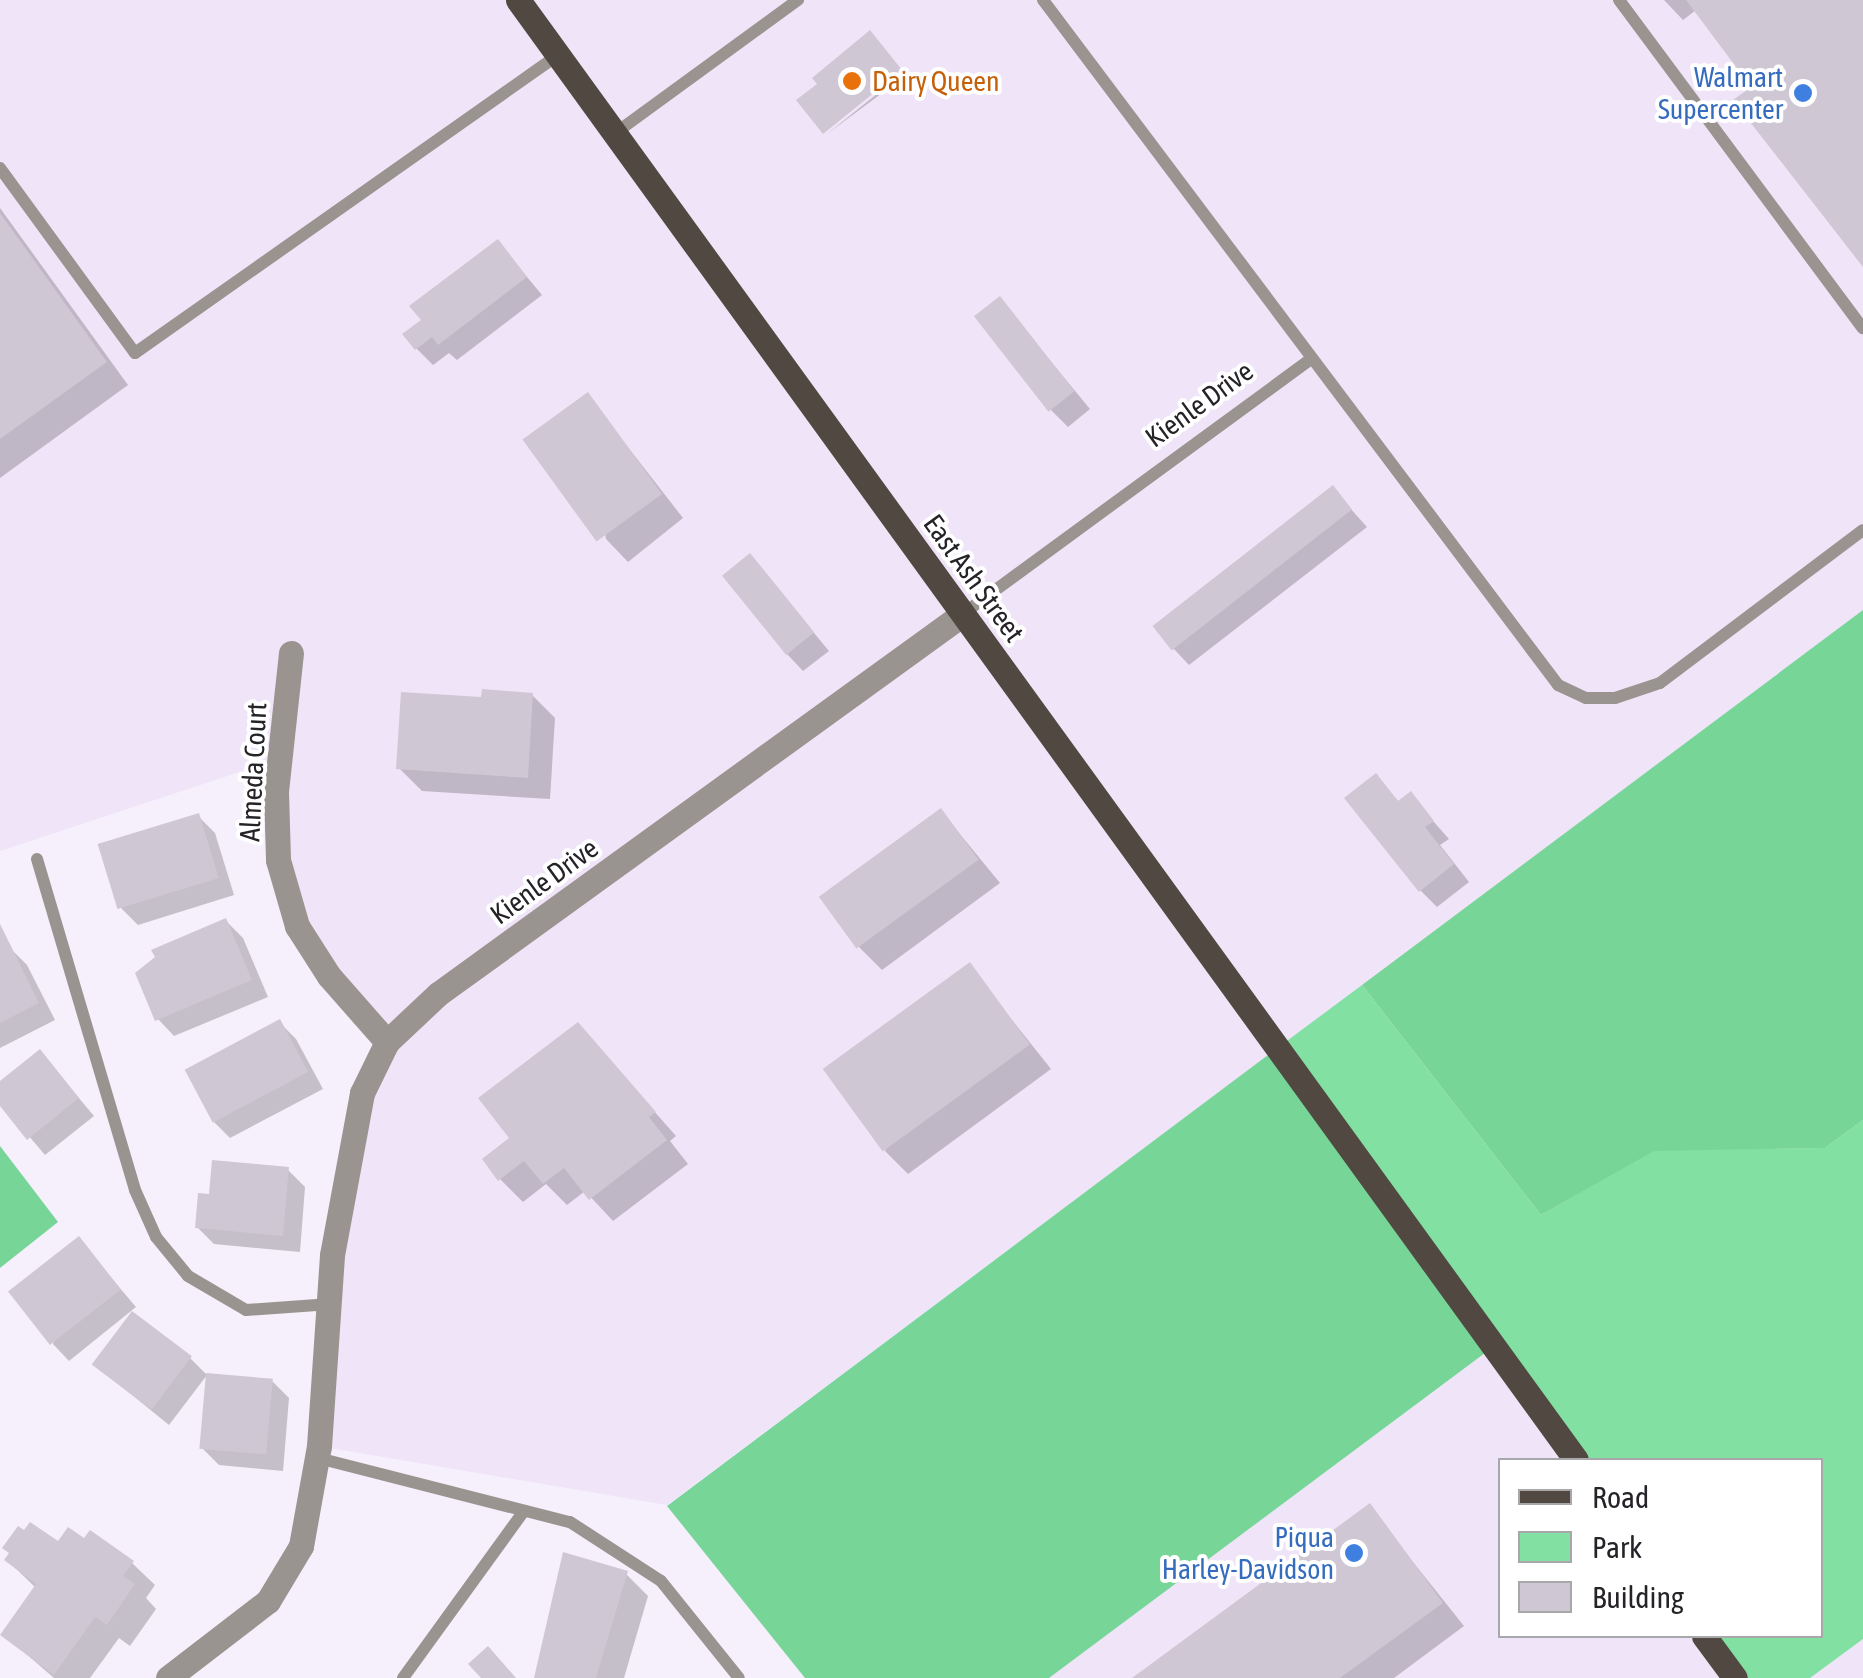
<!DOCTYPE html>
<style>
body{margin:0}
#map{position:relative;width:1863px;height:1678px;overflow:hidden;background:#f6effc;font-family:"Asap Condensed",sans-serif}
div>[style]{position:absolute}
.built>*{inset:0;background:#efe4f8}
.green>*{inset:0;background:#82e0a3}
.forest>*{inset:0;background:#77d598}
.shadow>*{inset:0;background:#0003}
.building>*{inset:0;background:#cfc7d4;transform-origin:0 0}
.lane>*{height:12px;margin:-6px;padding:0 6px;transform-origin:6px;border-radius:6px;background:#99948f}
.street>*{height:25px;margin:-12.5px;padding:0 12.5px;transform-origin:12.5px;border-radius:12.5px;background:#99948f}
.primary>*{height:25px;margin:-12.5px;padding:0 12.5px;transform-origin:12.5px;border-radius:12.5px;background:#514941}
.dots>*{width:28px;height:28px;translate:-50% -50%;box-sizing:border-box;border:5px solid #fff;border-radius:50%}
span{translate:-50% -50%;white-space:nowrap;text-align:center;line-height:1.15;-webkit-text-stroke:8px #fff;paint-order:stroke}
.shop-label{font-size:28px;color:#366cbe}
.right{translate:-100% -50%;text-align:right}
.food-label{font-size:28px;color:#c56008}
.left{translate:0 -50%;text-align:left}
.street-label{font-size:28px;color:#262328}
.legend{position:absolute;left:1498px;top:1458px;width:325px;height:180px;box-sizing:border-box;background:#fff;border:2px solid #a8a7a9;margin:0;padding:12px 18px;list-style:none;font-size:30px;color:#262328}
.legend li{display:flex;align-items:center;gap:20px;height:50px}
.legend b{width:50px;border:2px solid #a8a7a9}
</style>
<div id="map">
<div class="built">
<div style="clip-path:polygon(0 0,1863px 0,1863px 610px,667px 1505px,319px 1446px,332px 1255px,387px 1042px,297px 926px,279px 759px,0 851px)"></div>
<div style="clip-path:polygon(1493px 1347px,1576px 1460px,1500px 1460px,1500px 1636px,1704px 1636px,1735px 1678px,1049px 1678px)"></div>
<div style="clip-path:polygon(1863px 1639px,1863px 1678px,1810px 1678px)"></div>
</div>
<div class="green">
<div style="clip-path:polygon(1362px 985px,1541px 1215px,1654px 1150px,1825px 1148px,1863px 1120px,1863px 1639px,1810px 1678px,1735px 1678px,1704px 1636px,1820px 1636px,1820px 1460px,1576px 1460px,1276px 1049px)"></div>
</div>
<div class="forest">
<div style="clip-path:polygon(1863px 610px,1863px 1120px,1825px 1148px,1654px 1151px,1541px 1215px,1362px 985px)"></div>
<div style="clip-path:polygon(1276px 1049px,1493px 1347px,1049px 1678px,805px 1678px,667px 1506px)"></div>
<div style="clip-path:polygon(0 1146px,58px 1222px,0 1268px)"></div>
</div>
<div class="shadow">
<div style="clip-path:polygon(1664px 0,1863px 0,1863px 266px,1754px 87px,1696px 10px,1683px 20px)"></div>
<div style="clip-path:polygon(903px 73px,905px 76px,827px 134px)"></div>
<div style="clip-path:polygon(0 208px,128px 385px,0 478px)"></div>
<div style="clip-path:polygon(498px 242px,542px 295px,457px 360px,449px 353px,433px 365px,416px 348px,424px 321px)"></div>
<div style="clip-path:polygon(1000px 300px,1090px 409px,1068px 427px,1051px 410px)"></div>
<div style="clip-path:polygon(588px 396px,683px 518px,628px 562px,606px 539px)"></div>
<div style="clip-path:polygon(1332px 488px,1367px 527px,1189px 665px,1173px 648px)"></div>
<div style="clip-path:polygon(750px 556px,829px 651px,803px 671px,787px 654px)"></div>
<div style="clip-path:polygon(532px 695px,555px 718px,550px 799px,422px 791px,399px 768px,484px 700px)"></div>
<div style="clip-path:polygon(1376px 777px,1400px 803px,1410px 795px,1449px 839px,1440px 845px,1469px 882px,1437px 907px,1420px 890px)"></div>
<div style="clip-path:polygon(941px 811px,1000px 883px,882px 970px,859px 947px)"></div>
<div style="clip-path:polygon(198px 816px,215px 833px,234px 895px,138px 925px,121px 908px)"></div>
<div style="clip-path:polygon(226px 921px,243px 938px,268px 997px,174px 1036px,158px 1019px)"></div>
<div style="clip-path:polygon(10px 948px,27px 965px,55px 1020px,0 1048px,0 953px)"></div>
<div style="clip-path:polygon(969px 966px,1051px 1069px,908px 1174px,885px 1151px)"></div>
<div style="clip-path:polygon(279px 1022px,296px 1039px,323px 1089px,230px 1138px,213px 1121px)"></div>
<div style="clip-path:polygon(578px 1025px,676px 1136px,670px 1141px,688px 1164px,613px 1221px,585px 1191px,567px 1205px,546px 1184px,523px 1202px,500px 1179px,512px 1138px)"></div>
<div style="clip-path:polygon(40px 1052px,94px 1116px,45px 1155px,0 1102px,0 1084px)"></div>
<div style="clip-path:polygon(288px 1170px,305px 1187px,300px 1252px,214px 1244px,197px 1227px,211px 1197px)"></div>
<div style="clip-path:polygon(79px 1240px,136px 1307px,69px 1361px,53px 1344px)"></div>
<div style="clip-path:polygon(190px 1358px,207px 1375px,169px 1425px,94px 1364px)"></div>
<div style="clip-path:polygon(272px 1381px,289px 1398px,283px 1471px,219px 1465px,202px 1448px)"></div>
<div style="clip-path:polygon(1369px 1507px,1464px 1626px,1394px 1678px,1137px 1678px)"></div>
<div style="clip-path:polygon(58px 1545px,132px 1563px,155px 1585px,146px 1598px,156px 1609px,130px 1646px,119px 1638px,90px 1678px,54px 1678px,3px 1634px,36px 1588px,7px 1560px)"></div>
<div style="clip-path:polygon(625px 1573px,648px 1596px,624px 1678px,537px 1678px)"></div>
</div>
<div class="building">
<div style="clip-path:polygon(1686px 0,1863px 0,1863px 267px,1733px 100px,1751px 87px)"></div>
<div style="clip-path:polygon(870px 30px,902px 70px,823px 134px,796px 100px,817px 84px,812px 78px)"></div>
<div style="clip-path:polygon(0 213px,107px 362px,0 439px)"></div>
<div style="clip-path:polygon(498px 239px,527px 277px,438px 345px,432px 337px,415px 350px,402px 334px,421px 320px,409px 306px)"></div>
<div style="left:1000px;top:296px;width:121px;height:33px;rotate:52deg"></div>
<div style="left:588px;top:392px;width:126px;height:81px;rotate:54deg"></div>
<div style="left:1333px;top:485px;width:31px;height:229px;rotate:52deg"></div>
<div style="left:750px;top:553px;width:102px;height:36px;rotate:51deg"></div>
<div style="clip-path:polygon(482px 689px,533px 693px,528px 778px,396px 769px,401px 692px,481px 697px)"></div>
<div style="clip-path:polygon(1376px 773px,1398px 801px,1411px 791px,1434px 821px,1425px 827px,1454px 864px,1419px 892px,1344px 798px)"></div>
<div style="left:941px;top:808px;width:64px;height:151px;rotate:54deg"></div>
<div style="left:199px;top:813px;width:68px;height:106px;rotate:73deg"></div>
<div style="clip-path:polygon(226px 918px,252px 980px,155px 1021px,135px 973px,155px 957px,151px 950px)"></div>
<div style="clip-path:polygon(0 924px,39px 1003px,0 1023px)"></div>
<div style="left:970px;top:962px;width:102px;height:182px;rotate:54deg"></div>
<div style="left:280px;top:1019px;width:60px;height:108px;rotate:62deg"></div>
<div style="clip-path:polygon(578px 1022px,656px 1112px,649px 1117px,667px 1140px,589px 1200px,564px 1168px,543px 1184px,524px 1161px,498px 1181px,482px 1159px,509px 1138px,478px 1098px)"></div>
<div style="clip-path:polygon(40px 1049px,79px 1098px,27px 1140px,0 1106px,0 1081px)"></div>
<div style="clip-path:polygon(212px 1160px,289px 1167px,283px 1236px,195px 1228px,198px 1193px,209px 1194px)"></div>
<div style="left:79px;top:1236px;width:68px;height:90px;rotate:52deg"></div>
<div style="left:132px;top:1311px;width:75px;height:67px;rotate:37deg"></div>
<div style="left:206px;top:1373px;width:67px;height:76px;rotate:5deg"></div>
<div style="clip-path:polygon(1370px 1503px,1443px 1603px,1340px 1678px,1132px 1678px)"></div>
<div style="clip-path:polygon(30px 1522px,58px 1541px,68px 1527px,84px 1538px,90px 1530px,134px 1561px,123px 1576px,135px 1584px,107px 1625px,95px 1617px,54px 1675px,0 1635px,36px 1584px,4px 1560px,9px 1553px,2px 1548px,18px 1526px,24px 1530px)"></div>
<div style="clip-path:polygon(563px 1552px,628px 1571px,596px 1678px,534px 1678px)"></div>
<div style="clip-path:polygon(488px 1646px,516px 1678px,481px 1678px,468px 1664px)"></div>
</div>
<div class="lane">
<div style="left:1043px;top:0;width:857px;rotate:53.06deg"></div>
<div style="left:1558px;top:685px;width:31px;rotate:25deg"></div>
<div style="left:1586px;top:698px;width:29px"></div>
<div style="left:1615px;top:698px;width:47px;rotate:-18.4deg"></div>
<div style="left:1660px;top:683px;width:254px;rotate:-37deg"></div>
<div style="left:1619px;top:0;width:409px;rotate:53.4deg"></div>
<div style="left:614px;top:134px;width:228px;rotate:-36.1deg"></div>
<div style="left:0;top:168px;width:229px;rotate:53.9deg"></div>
<div style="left:135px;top:353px;width:517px;rotate:-35.16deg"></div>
<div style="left:964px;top:613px;width:431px;rotate:-36.2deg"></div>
<div style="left:37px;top:859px;width:345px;rotate:73.5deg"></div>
<div style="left:135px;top:1190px;width:51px;rotate:65.9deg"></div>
<div style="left:156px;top:1237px;width:50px;rotate:50.6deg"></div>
<div style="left:188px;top:1276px;width:67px;rotate:30.4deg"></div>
<div style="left:246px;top:1310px;width:85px;rotate:-4deg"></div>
<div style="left:318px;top:1458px;width:260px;rotate:14.3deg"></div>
<div style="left:570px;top:1522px;width:108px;rotate:33deg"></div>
<div style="left:661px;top:1581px;width:124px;rotate:51.2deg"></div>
<div style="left:403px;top:1678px;width:205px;rotate:-54.1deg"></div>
</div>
<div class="street">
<div style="left:291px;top:653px;width:140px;rotate:96.2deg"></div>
<div style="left:276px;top:792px;width:68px;rotate:88.3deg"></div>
<div style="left:278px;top:860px;width:69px;rotate:73.9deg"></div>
<div style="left:297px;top:926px;width:59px;rotate:57.4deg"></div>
<div style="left:329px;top:976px;width:88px;rotate:48.7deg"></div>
<div style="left:168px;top:1678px;width:126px;rotate:-37.6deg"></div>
<div style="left:268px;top:1601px;width:64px;rotate:-59deg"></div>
<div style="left:301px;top:1546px;width:102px;rotate:-79.8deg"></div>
<div style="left:319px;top:1446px;width:191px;rotate:-86.1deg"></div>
<div style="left:332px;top:1255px;width:165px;rotate:-79.5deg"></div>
<div style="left:362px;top:1093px;width:57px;rotate:-63.9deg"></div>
<div style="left:387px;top:1042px;width:70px;rotate:-43.3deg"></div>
<div style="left:438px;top:994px;width:649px;rotate:-35.92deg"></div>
</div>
<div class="primary">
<div style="left:518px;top:0;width:1803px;rotate:54.07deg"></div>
<div style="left:1704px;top:1636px;width:52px;rotate:53.6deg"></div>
</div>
<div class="dots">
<div style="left:852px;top:81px;background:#e8710a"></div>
<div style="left:1803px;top:93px;background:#3f7fe0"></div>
<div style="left:1354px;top:1553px;background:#3f7fe0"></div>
</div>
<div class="shop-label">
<span class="right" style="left:1783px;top:93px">Walmart<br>Supercenter</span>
<span class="right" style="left:1334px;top:1553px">Piqua<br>Harley-Davidson</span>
</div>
<div class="food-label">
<span class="left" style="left:872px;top:81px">Dairy Queen</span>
</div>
<div class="street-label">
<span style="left:1199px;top:404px;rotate:-36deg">Kienle Drive</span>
<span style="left:974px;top:578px;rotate:54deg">East Ash Street</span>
<span style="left:253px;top:772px;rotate:-87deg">Almeda Court</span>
<span style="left:544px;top:881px;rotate:-36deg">Kienle Drive</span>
</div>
<ul class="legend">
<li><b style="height:12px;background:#514941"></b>Road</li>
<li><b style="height:28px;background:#82e0a3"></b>Park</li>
<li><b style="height:28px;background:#cfc7d4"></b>Building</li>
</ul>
</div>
